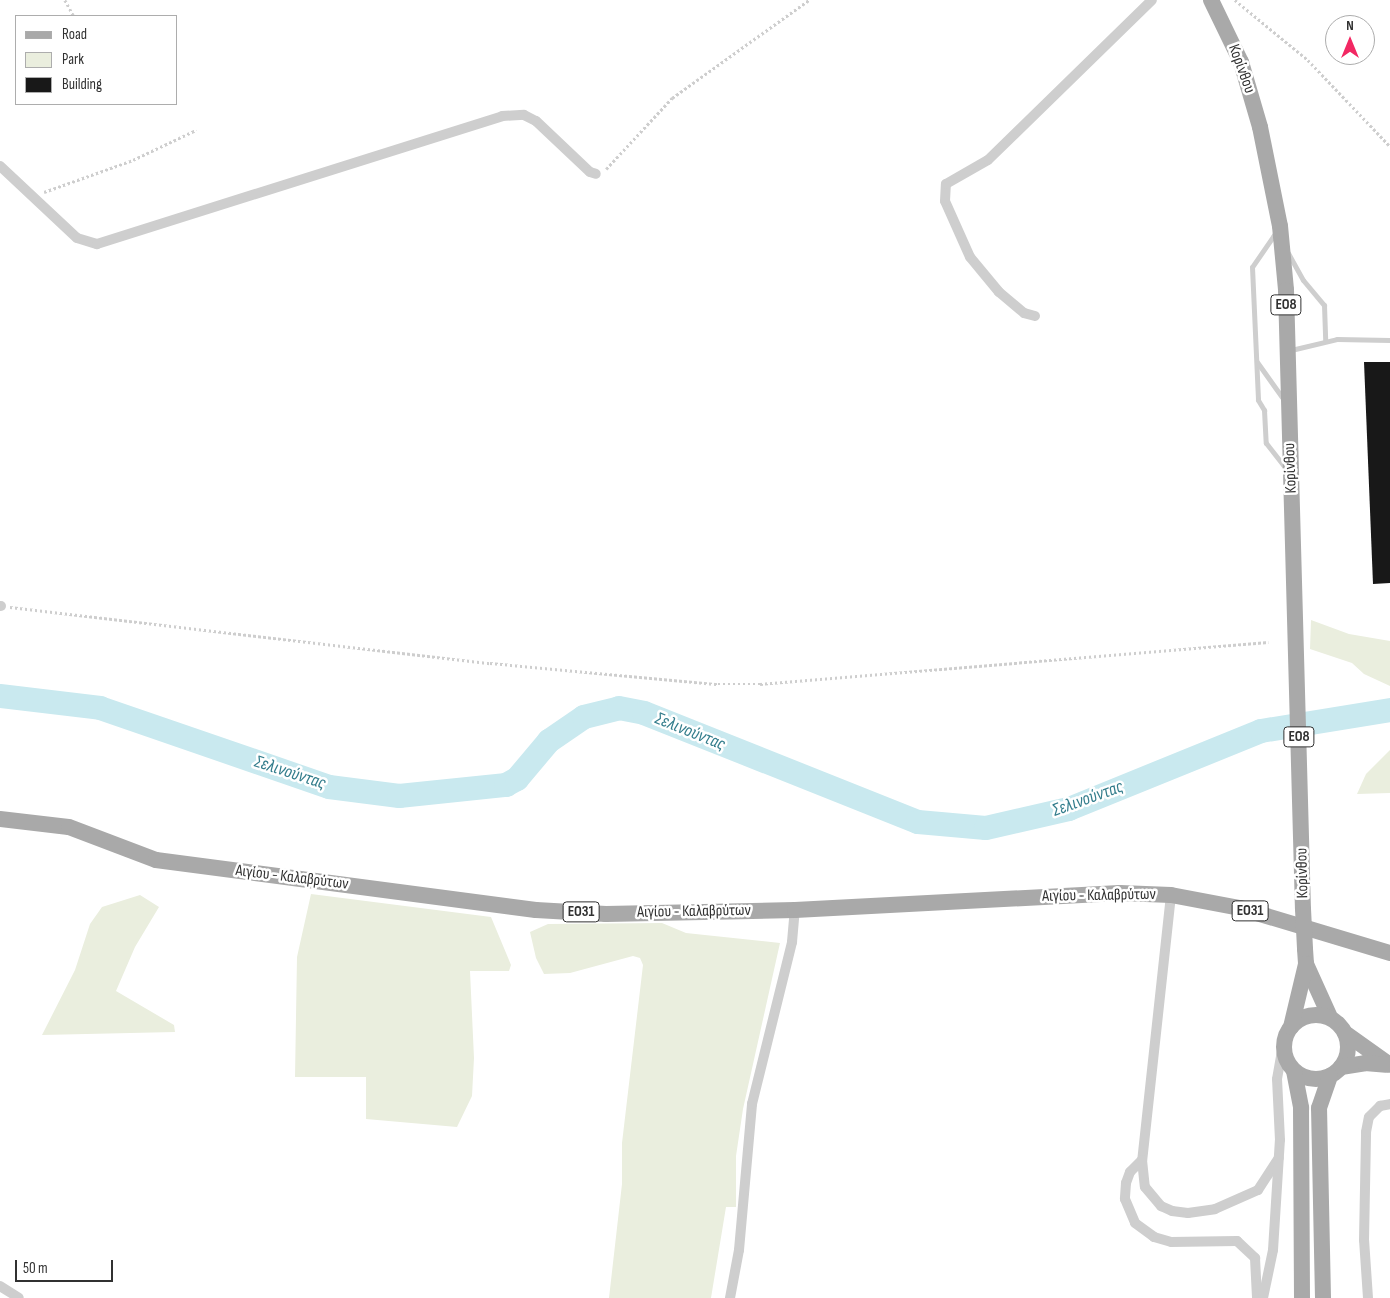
<!DOCTYPE html>
<meta charset="utf-8">
<style>
body{margin:0}
#map{position:relative;width:1390px;height:1298px;overflow:hidden;background:#fff;font-family:"Sofia Sans Condensed",sans-serif}
div>[style]{position:absolute}
.green>*{inset:0;background:#eaeede}
.river>*{height:24px;margin:-12px;padding:0 12px;transform-origin:12px;border-radius:12px;background:#c9e9ef}
.building>*{inset:0;background:#181818}
.path>*{height:2.5px;margin-top:-1.25px;transform-origin:0;background:repeating-linear-gradient(90deg,#cecece 0 2.5px,transparent 0 5px)}
.service>*{height:5px;margin:-2.5px;padding:0 2.5px;transform-origin:2.5px;border-radius:2.5px;background:#cecece}
.minor>*{height:10px;margin:-5px;padding:0 5px;transform-origin:5px;border-radius:5px;background:#cecece}
.primary>*{height:16px;margin:-8px;padding:0 8px;transform-origin:8px;border-radius:8px;background:#a9a9a9}
.primary>.ring{margin:-8px;padding:0;box-sizing:content-box;background:none;border:16px solid #a9a9a9;border-radius:50%}
.primary-bridge>*{height:16px;margin:-8px;padding:0 8px;transform-origin:8px;border-radius:8px;background:#a9a9a9}
span{translate:-50% -50%;white-space:nowrap;text-align:center;line-height:1.15;-webkit-text-stroke:5px #fff;paint-order:stroke}
.shield-label span{padding:1px 4px;background:#fff;border:1px solid;border-radius:4px;-webkit-text-stroke-width:0}
.shield-label{font-size:15px;color:#313131;font-weight:700}
.street-label{font-size:16px;color:#313131}
.water-label{font-size:18px;color:#337d8c;font-style:italic}
.legend{position:absolute;left:15px;top:15px;width:162px;height:90px;box-sizing:border-box;background:#fff;border:1px solid #adadad;margin:0;padding:6px 9px;list-style:none;font-size:15px;color:#313131}
.legend li{display:flex;align-items:center;gap:10px;height:25px}
.legend b{width:25px;border:1px solid #adadad}
.north{position:absolute;left:1325px;top:15px;width:50px;height:50px;box-sizing:border-box;background:#fff;border:1px solid #adadad;border-radius:50%;rotate:0deg;font-size:14px;font-weight:700;line-height:20px;text-align:center;color:#313131}
.north::after{content:'';display:block;margin:auto;width:18px;height:22px;background:#f22863;clip-path:polygon(50% 0,100% 100%,50% 72%,0 100%)}
.scale{position:absolute;left:15px;top:1260px;width:98px;height:22px;box-sizing:border-box;border:2px solid #313131;border-top:0;padding-left:6px;font-size:15px;line-height:18px;white-space:nowrap;color:#313131;-webkit-text-stroke:4px #fff;paint-order:stroke}
</style>
<div id="map">
<div class="green">
<div style="clip-path:polygon(1311px 620px,1349px 634px,1390px 641px,1390px 686px,1364px 674px,1352px 663px,1310px 649px)"></div>
<div style="clip-path:polygon(1390px 750px,1390px 793px,1357px 794px,1366px 774px)"></div>
<div style="clip-path:polygon(311px 894px,491px 917px,511px 965px,509px 971px,470px 971px,474px 1058px,472px 1096px,457px 1127px,366px 1119px,366px 1077px,295px 1077px,297px 957px)"></div>
<div style="clip-path:polygon(140px 895px,159px 907px,135px 947px,116px 991px,174px 1025px,175px 1032px,42px 1035px,75px 970px,90px 924px,102px 907px)"></div>
<div style="clip-path:polygon(662px 923px,686px 933px,780px 943px,743px 1109px,736px 1156px,736px 1207px,726px 1207px,711px 1298px,609px 1298px,622px 1184px,622px 1143px,643px 965px,640px 958px,633px 956px,570px 973px,544px 974px,536px 958px,530px 932px,548px 924px)"></div>
</div>
<div class="river">
<div style="left:0;top:696px;width:101px;rotate:6.8deg"></div>
<div style="left:100px;top:708px;width:242px;rotate:19deg"></div>
<div style="left:329px;top:787px;width:71px;rotate:7.3deg"></div>
<div style="left:399px;top:796px;width:108px;rotate:-5.9deg"></div>
<div style="left:506px;top:785px;width:13px;rotate:-29deg"></div>
<div style="left:517px;top:779px;width:50px;rotate:-49.9deg"></div>
<div style="left:549px;top:741px;width:42px;rotate:-34.4deg"></div>
<div style="left:584px;top:717px;width:36px;rotate:-14deg"></div>
<div style="left:619px;top:708px;width:25px;rotate:11deg"></div>
<div style="left:644px;top:713px;width:295px;rotate:21.7deg"></div>
<div style="left:918px;top:822px;width:68px;rotate:5deg"></div>
<div style="left:986px;top:828px;width:85px;rotate:-12.9deg"></div>
<div style="left:1069px;top:809px;width:207px;rotate:-22.1deg"></div>
<div style="left:1261px;top:731px;width:131px;rotate:-9.2deg"></div>
</div>
<div class="building">
<div style="clip-path:polygon(1364px 362px,1390px 362px,1390px 583px,1373px 584px)"></div>
</div>
<div class="path">
<div style="left:65px;top:0;width:18px;rotate:61deg"></div>
<div style="left:1235px;top:0;width:94px;rotate:39.4deg"></div>
<div style="left:1308px;top:60px;width:119px;rotate:46.4deg"></div>
<div style="left:606px;top:169px;width:97px;rotate:-47.1deg"></div>
<div style="left:672px;top:98px;width:168px;rotate:-35.6deg"></div>
<div style="left:44px;top:192px;width:95px;rotate:-19.8deg"></div>
<div style="left:133px;top:160px;width:70px;rotate:-25.5deg"></div>
<div style="left:10px;top:607px;width:483px;rotate:6.7deg"></div>
<div style="left:490px;top:663px;width:229px;rotate:5.3deg"></div>
<div style="left:718px;top:684px;width:42px"></div>
<div style="left:760px;top:684px;width:510px;rotate:-4.73deg"></div>
</div>
<div class="service">
<div style="left:1276px;top:232px;width:42px;rotate:124.4deg"></div>
<div style="left:1252px;top:267px;width:133px;rotate:87.4deg"></div>
<div style="left:1258px;top:400px;width:12px;rotate:59deg"></div>
<div style="left:1264px;top:410px;width:33px;rotate:87deg"></div>
<div style="left:1266px;top:443px;width:34px;rotate:52deg"></div>
<div style="left:1288px;top:253px;width:31px;rotate:61deg"></div>
<div style="left:1303px;top:280px;width:33px;rotate:50deg"></div>
<div style="left:1324px;top:305px;width:36px;rotate:88deg"></div>
<div style="left:1291px;top:350px;width:47px;rotate:-13.4deg"></div>
<div style="left:1337px;top:339px;width:53px;rotate:1.1deg"></div>
<div style="left:1257px;top:362px;width:47px;rotate:54.6deg"></div>
</div>
<div class="minor">
<div style="left:0;top:166px;width:105px;rotate:43.1deg"></div>
<div style="left:77px;top:238px;width:21px;rotate:17deg"></div>
<div style="left:97px;top:244px;width:425px;rotate:-17.5deg"></div>
<div style="left:502px;top:116px;width:22px;rotate:-3deg"></div>
<div style="left:524px;top:115px;width:13px;rotate:27deg"></div>
<div style="left:536px;top:121px;width:74px;rotate:43.4deg"></div>
<div style="left:590px;top:172px;width:6px;rotate:18deg"></div>
<div style="left:1035px;top:316px;width:11px;rotate:-165deg"></div>
<div style="left:1024px;top:313px;width:33px;rotate:-140deg"></div>
<div style="left:999px;top:292px;width:45px;rotate:-129.6deg"></div>
<div style="left:970px;top:257px;width:61px;rotate:-114.1deg"></div>
<div style="left:945px;top:201px;width:17px;rotate:-87deg"></div>
<div style="left:946px;top:184px;width:48px;rotate:-29.7deg"></div>
<div style="left:988px;top:160px;width:229px;rotate:-44.3deg"></div>
<div style="left:0;top:606px;width:1px"></div>
<div style="left:1171px;top:895px;width:267px;rotate:96.2deg"></div>
<div style="left:1142px;top:1160px;width:27px;rotate:84deg"></div>
<div style="left:1145px;top:1187px;width:25px;rotate:50deg"></div>
<div style="left:1161px;top:1206px;width:12px;rotate:24deg"></div>
<div style="left:1172px;top:1211px;width:16px;rotate:7deg"></div>
<div style="left:1188px;top:1213px;width:27px;rotate:-8deg"></div>
<div style="left:1215px;top:1209px;width:47px;rotate:-23.8deg"></div>
<div style="left:1258px;top:1190px;width:38px;rotate:-57deg"></div>
<div style="left:1142px;top:1160px;width:17px;rotate:135deg"></div>
<div style="left:1130px;top:1172px;width:12px;rotate:110deg"></div>
<div style="left:1126px;top:1183px;width:16px;rotate:94deg"></div>
<div style="left:1125px;top:1199px;width:26px;rotate:67deg"></div>
<div style="left:1135px;top:1223px;width:24px;rotate:36deg"></div>
<div style="left:1154px;top:1237px;width:18px;rotate:16deg"></div>
<div style="left:1171px;top:1242px;width:66px;rotate:-0.9deg"></div>
<div style="left:1237px;top:1241px;width:25px;rotate:43deg"></div>
<div style="left:1255px;top:1258px;width:40px;rotate:87.1deg"></div>
<div style="left:0;top:1286px;width:22px;rotate:32deg"></div>
<div style="left:730px;top:1298px;width:49px;rotate:-79.4deg"></div>
<div style="left:739px;top:1250px;width:147px;rotate:-84.9deg"></div>
<div style="left:752px;top:1104px;width:167px;rotate:-76.1deg"></div>
<div style="left:792px;top:942px;width:32px;rotate:-85deg"></div>
<div style="left:1263px;top:1298px;width:49px;rotate:-78.2deg"></div>
<div style="left:1273px;top:1250px;width:110px;rotate:-86.4deg"></div>
<div style="left:1280px;top:1140px;width:61px;rotate:-92.8deg"></div>
<div style="left:1277px;top:1079px;width:35px;rotate:-80deg"></div>
<div style="left:1368px;top:1298px;width:58px;rotate:-93.9deg"></div>
<div style="left:1364px;top:1240px;width:108px;rotate:-88.9deg"></div>
<div style="left:1366px;top:1132px;width:15px;rotate:-79deg"></div>
<div style="left:1369px;top:1117px;width:16px;rotate:-45deg"></div>
<div style="left:1380px;top:1106px;width:10px;rotate:-11deg"></div>
</div>
<div class="primary">
<div style="left:1211px;top:0;width:69px;rotate:64.2deg"></div>
<div style="left:1241px;top:62px;width:68px;rotate:73.7deg"></div>
<div style="left:1260px;top:127px;width:101px;rotate:78.6deg"></div>
<div style="left:1280px;top:226px;width:64px;rotate:84.6deg"></div>
<div style="left:1286px;top:290px;width:619px;rotate:88.43deg"></div>
<div style="left:0;top:819px;width:69px;rotate:6.6deg"></div>
<div style="left:69px;top:827px;width:93px;rotate:20.8deg"></div>
<div style="left:156px;top:860px;width:383px;rotate:7.5deg"></div>
<div style="left:536px;top:910px;width:70px;rotate:3.3deg"></div>
<div style="left:606px;top:914px;width:189px;rotate:-1.2deg"></div>
<div style="left:795px;top:910px;width:325px;rotate:-3deg"></div>
<div style="left:1120px;top:893px;width:51px;rotate:2.2deg"></div>
<div style="left:1171px;top:895px;width:70px;rotate:10.7deg"></div>
<div style="left:1240px;top:908px;width:157px;rotate:16.7deg"></div>
<div style="left:1305px;top:949px;width:15px;rotate:86deg"></div>
<div style="left:1306px;top:964px;width:56px;rotate:65.7deg"></div>
<div class="ring" style="left:1284px;top:1015px;width:48px;height:48px"></div>
<div style="left:1291px;top:1027px;width:65px;rotate:-76.6deg"></div>
<div style="left:1345px;top:1033px;width:55px;rotate:35.4deg"></div>
<div style="left:1341px;top:1067px;width:24px;rotate:-9deg"></div>
<div style="left:1365px;top:1063px;width:21px;rotate:5deg"></div>
<div style="left:1294px;top:1071px;width:38px;rotate:79deg"></div>
<div style="left:1301px;top:1108px;width:190px;rotate:89.7deg"></div>
<div style="left:1323px;top:1298px;width:190px;rotate:-91.2deg"></div>
<div style="left:1319px;top:1108px;width:34px;rotate:-71deg"></div>
</div>
<div class="primary-bridge">
<div style="left:1303px;top:909px;width:40px;rotate:87.1deg"></div>
</div>
<div class="shield-label">
<span style="left:1286px;top:305px">ΕΟ8</span>
<span style="left:1299px;top:737px">ΕΟ8</span>
<span style="left:1250px;top:911px">ΕΟ31</span>
<span style="left:581px;top:912px">ΕΟ31</span>
</div>
<div class="street-label">
<span style="left:1241px;top:69px;rotate:70deg">Κορίνθου</span>
<span style="left:1291px;top:468px;rotate:-92deg">Κορίνθου</span>
<span style="left:1303px;top:873px;rotate:-91deg">Κορίνθου</span>
<span style="left:292px;top:878px;rotate:7deg">Αιγίου - Καλαβρύτων</span>
<span style="left:1099px;top:896px;rotate:-1deg">Αιγίου - Καλαβρύτων</span>
<span style="left:694px;top:912px;rotate:-1deg">Αιγίου - Καλαβρύτων</span>
</div>
<div class="water-label">
<span style="left:690px;top:732px;rotate:22deg">Σελινούντας</span>
<span style="left:290px;top:773px;rotate:18deg">Σελινούντας</span>
<span style="left:1088px;top:799px;rotate:-20deg">Σελινούντας</span>
</div>
<ul class="legend">
<li><b style="height:6px;background:#a9a9a9"></b>Road</li>
<li><b style="height:14px;background:#eaeede"></b>Park</li>
<li><b style="height:14px;background:#181818"></b>Building</li>
</ul>
<div class="north">N</div>
<div class="scale">50 m</div>
</div>
